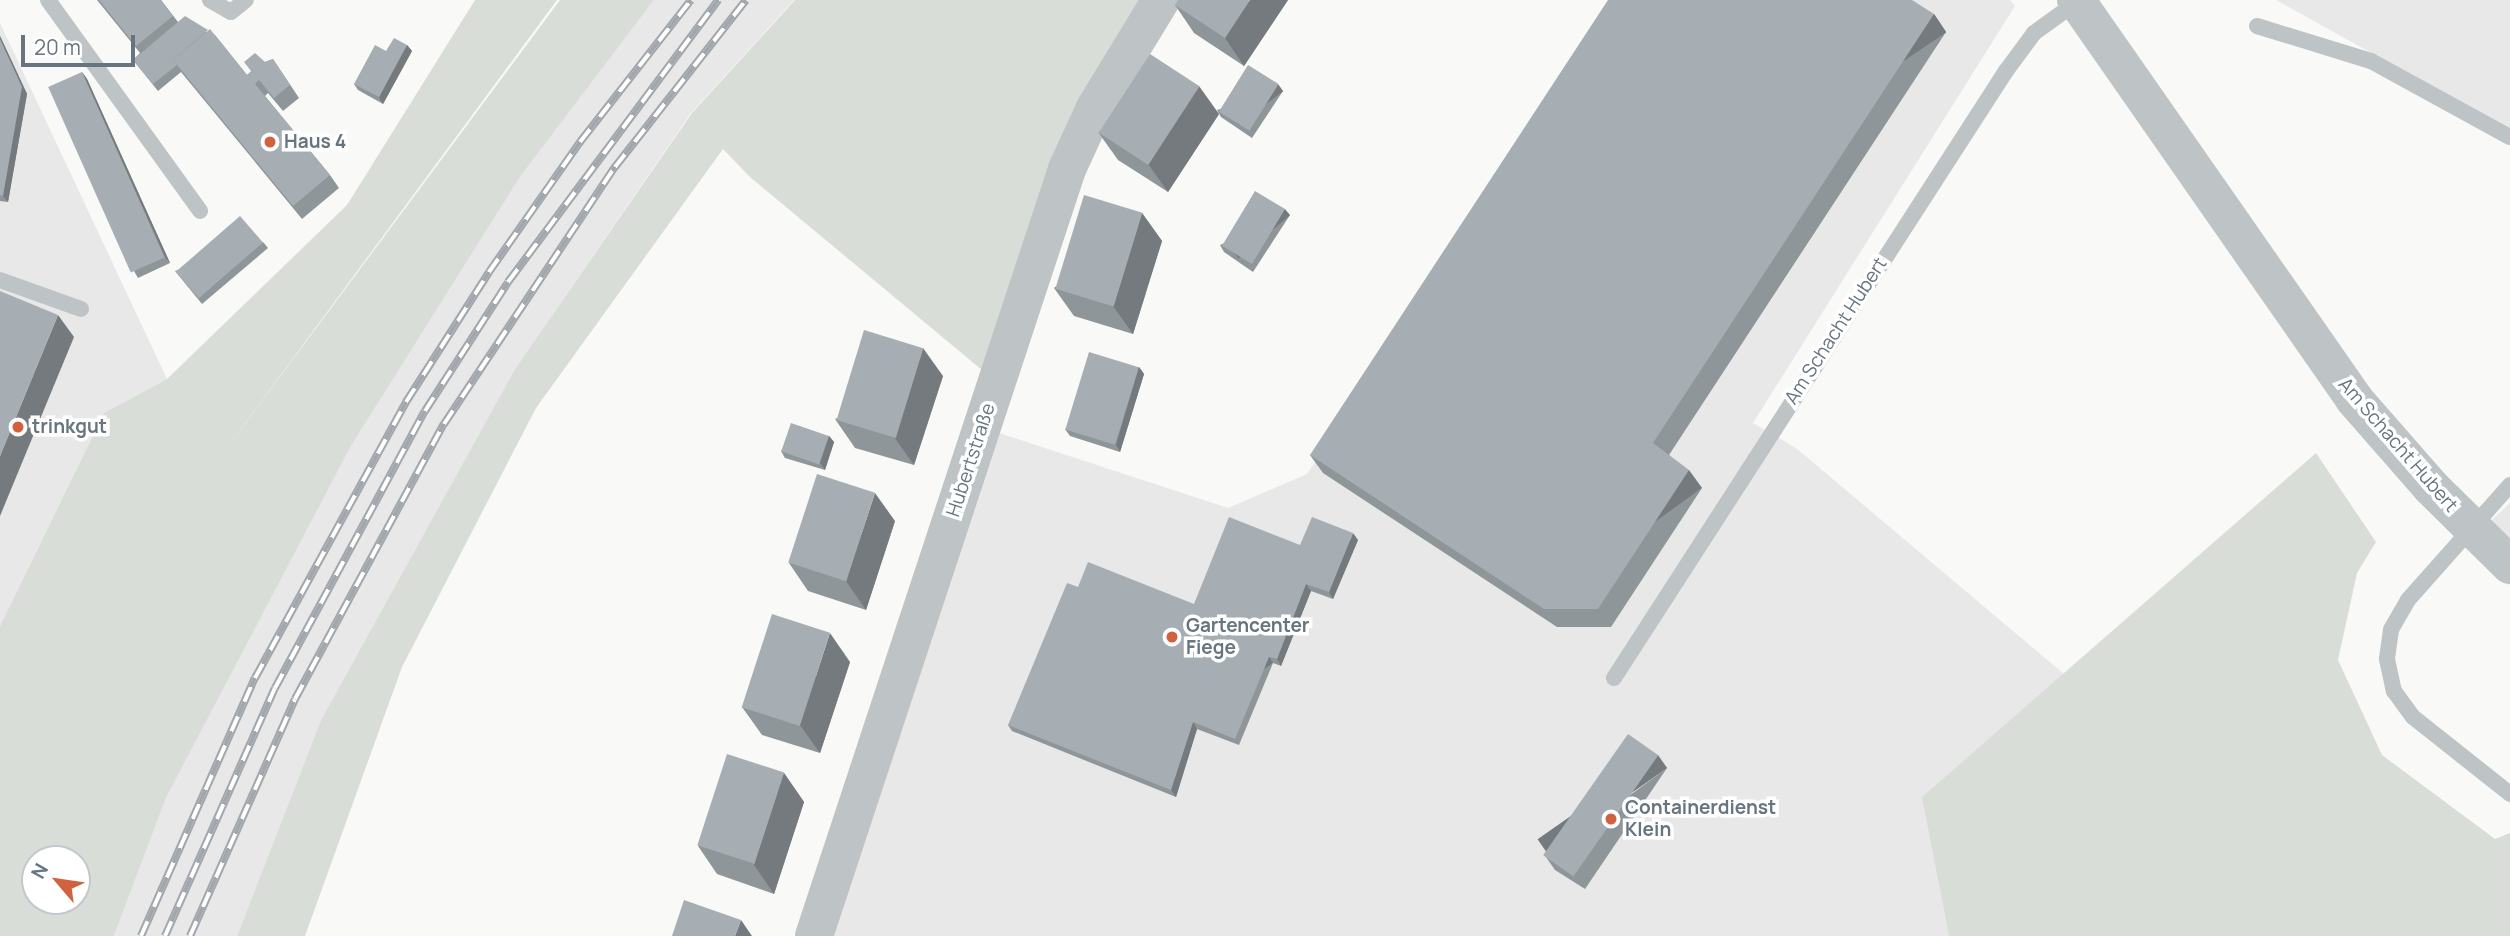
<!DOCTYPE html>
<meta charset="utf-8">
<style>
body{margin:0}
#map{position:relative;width:2510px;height:936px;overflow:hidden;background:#f9f9f7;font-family:Manrope,sans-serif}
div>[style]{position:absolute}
.built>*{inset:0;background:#e7e8e7}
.green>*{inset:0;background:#d9ddd7}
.service>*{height:16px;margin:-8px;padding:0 8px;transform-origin:8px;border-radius:8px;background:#bec3c6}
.tertiary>*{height:38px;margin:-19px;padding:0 19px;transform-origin:19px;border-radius:19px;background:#bec3c6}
.rail>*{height:8px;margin-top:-4px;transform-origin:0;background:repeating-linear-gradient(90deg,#fff 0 16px,#a1a7ac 0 32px);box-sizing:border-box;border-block:2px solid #a1a7ac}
.wall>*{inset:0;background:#8f969a}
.shaded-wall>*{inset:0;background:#747a7d;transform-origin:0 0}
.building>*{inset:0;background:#a6aeb3;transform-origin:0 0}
.dots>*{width:19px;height:19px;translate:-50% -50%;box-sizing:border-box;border:4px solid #fff;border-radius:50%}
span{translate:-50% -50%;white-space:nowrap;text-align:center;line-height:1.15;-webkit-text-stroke:7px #fff;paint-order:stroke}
.poi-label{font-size:19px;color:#66757f;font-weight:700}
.left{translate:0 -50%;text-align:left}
.street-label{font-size:19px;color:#66757f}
.north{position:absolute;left:21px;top:845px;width:70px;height:70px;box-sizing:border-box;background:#fff;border:2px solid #c2c8cc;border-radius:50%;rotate:299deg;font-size:19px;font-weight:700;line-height:28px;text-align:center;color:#66757f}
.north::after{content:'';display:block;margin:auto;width:24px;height:32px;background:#d1613f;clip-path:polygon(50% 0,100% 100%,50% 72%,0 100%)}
.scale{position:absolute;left:21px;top:35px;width:114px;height:32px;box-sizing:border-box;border:4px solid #66757f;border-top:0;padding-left:9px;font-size:21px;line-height:24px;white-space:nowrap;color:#66757f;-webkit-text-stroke:5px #fff;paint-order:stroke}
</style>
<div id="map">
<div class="built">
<div style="clip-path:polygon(654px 0,794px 0,691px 113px,515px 369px,321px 720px,237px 936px,114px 936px,166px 798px,351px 446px,520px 177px)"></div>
<div style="clip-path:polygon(1629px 0,2010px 0,2015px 6px,1753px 423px,1796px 448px,2064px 674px,1923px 797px,1949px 936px,820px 936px,984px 428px,1228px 508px,1307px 474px)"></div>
<div style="clip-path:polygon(2276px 0,2510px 0,2510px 130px)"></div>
<div style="clip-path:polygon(0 23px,167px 379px,104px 413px,0 626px)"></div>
<div style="clip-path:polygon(2510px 503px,2510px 553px,2482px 529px)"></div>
</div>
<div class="green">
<div style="clip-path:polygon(evenodd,475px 0,557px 0,221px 456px,560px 0,654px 0,520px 177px,351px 446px,166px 798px,114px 936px,0 936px,0 626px,104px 413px,167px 379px,347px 205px,475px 0,35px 859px,77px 859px,77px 901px,35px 901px,35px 859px)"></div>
<div style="clip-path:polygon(795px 0,1155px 0,994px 380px,750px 177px,723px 149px,536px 408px,402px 667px,305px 936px,237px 936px,321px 720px,515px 369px,692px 113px)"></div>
<div style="clip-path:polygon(2316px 453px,2376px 542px,2357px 573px,2338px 660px,2382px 755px,2495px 839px,2510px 833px,2510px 936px,1949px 936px,1922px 797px)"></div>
</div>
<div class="service">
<div style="left:48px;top:0;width:260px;rotate:54.2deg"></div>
<div style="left:210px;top:0;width:24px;rotate:30deg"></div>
<div style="left:231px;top:12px;width:19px;rotate:-39deg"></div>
<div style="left:2257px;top:26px;width:119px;rotate:17.1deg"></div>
<div style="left:2371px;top:61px;width:158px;rotate:28.7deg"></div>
<div style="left:0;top:280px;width:86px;rotate:19.7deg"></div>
<div style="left:2510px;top:485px;width:154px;rotate:131.6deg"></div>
<div style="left:2408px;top:600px;width:34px;rotate:120deg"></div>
<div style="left:2391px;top:630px;width:29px;rotate:98deg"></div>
<div style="left:2387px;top:659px;width:33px;rotate:78deg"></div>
<div style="left:2394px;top:691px;width:32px;rotate:54deg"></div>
<div style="left:2413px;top:717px;width:124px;rotate:38.4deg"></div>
<div style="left:1614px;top:678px;width:723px;rotate:-57.15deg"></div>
<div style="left:2006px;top:71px;width:47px;rotate:-53.6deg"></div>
<div style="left:2034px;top:33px;width:53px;rotate:-35.8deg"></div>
</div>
<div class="tertiary">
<div style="left:2076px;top:0;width:486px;rotate:55.1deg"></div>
<div style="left:2354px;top:399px;width:118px;rotate:48.8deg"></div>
<div style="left:2432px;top:488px;width:110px;rotate:44.6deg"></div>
<div style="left:814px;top:936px;width:808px;rotate:-71.74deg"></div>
<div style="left:1067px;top:169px;width:67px;rotate:-65.3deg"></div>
<div style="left:1095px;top:108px;width:127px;rotate:-58.6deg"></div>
</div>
<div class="rail">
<div style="left:141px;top:936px;width:282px;rotate:-66.2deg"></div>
<div style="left:255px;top:678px;width:315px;rotate:-61.3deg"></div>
<div style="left:406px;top:402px;width:154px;rotate:-57.4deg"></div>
<div style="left:489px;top:272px;width:159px;rotate:-55deg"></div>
<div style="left:580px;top:142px;width:180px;rotate:-52deg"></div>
<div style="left:165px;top:936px;width:271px;rotate:-66.1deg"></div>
<div style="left:275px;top:688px;width:315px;rotate:-61.6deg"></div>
<div style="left:425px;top:411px;width:153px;rotate:-57.2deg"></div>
<div style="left:508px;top:282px;width:352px;rotate:-53.3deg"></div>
<div style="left:190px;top:936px;width:259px;rotate:-66.1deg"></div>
<div style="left:295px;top:699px;width:313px;rotate:-61.6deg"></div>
<div style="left:444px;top:424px;width:309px;rotate:-56.4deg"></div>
<div style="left:615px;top:167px;width:212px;rotate:-51.9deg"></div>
</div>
<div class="wall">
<div style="clip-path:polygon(97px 0,161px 0,178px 22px,215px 35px,247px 75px,265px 62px,273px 59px,299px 98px,283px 111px,268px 93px,265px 96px,330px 175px,339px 188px,302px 219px,181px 72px,158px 91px,133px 60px,140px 53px)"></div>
<div style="clip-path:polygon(1288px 0,1244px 66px,1194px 33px,1175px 5px)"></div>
<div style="clip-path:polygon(1934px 14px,1946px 32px,1669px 455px,1702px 488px,1611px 627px,1557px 627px,1323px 473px,1310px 455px)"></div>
<div style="clip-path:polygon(0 36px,27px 94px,8px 202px,0 201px)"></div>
<div style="clip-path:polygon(407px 45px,412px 51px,383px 104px,358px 90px,354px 84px)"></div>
<div style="clip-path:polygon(82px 72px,87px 79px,170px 263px,138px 278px,134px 271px)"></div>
<div style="clip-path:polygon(1283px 91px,1252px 138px,1221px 117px,1217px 110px)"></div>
<div style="clip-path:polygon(1219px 114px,1168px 192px,1118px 160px,1098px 132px)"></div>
<div style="clip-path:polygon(1142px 213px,1162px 241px,1133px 334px,1074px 316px,1054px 288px)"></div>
<div style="clip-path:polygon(1290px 215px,1253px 272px,1224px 252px,1220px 245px)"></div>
<div style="clip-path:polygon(263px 242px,268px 248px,202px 304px,175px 271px)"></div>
<div style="clip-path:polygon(1139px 367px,1144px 374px,1120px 452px,1070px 436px,1065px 429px)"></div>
<div style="clip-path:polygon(943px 376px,914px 465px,855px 448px,835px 419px)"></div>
<div style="clip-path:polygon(829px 436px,834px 442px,825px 470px,785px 458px,781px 451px)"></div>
<div style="clip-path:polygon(895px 521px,866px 610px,808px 591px,789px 563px)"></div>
<div style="clip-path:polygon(1358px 540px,1333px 599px,1311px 591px,1281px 666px,1273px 663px,1239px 745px,1197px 729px,1176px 797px,1012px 731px,1008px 725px,1194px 604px,1300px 545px)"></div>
<div style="clip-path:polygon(850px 662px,820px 753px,762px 735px,742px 707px)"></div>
<div style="clip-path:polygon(1667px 768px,1585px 889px,1555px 870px,1546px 857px)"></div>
<div style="clip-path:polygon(784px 773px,804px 802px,774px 894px,717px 874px,698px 846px)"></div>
</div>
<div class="shaded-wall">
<div style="clip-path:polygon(1250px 0,1288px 0,1244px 66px,1225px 38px)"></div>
<div style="left:1934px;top:14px;width:22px;height:513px;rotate:56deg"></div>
<div style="clip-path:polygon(0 36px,27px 94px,8px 202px,3px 196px)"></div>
<div style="clip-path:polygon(407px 45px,412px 51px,383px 104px,379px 97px)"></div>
<div style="clip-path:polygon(82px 72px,87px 79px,170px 263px,165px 257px)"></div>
<div style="left:1278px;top:84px;width:9px;height:56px;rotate:54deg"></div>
<div style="clip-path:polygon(1199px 86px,1219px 114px,1168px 192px,1148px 164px)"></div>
<div style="left:1285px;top:209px;width:8px;height:67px;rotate:50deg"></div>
<div style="clip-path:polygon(1142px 213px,1162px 241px,1133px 334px,1113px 306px)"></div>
<div style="clip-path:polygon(58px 315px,74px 337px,0 516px,0 456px)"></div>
<div style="clip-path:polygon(923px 348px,943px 376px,914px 465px,894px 437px)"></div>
<div style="clip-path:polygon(1139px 367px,1144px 374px,1120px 452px,1116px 445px)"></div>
<div style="clip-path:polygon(829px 436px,834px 442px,825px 470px,820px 463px)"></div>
<div style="left:1689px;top:470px;width:22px;height:166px;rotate:54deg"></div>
<div style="clip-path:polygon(875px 493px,895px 521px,866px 610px,846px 581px)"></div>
<div style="clip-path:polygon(1353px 533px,1358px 540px,1333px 599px,1329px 592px)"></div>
<div style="clip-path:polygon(1306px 584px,1311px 591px,1281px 666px,1277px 659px)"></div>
<div style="clip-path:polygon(830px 633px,850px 662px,820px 753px,800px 725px)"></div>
<div style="left:1269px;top:657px;width:7px;height:89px;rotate:56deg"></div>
<div style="clip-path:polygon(1193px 722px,1197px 729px,1176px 797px,1171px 790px)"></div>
<div style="left:1658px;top:755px;width:16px;height:147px;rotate:55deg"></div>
<div style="clip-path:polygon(784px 773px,804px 802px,774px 894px,754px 865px)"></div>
<div style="clip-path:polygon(741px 920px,752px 936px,735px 936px)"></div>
</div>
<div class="building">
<div style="clip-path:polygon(99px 0,161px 0,173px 16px,136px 46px)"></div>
<div style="clip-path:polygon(1178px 0,1250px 0,1225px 38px,1175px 5px)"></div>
<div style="clip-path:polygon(1608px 0,1912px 0,1934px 14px,1653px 443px,1689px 470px,1598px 609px,1544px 609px,1310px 455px)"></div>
<div style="clip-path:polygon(185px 16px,208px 30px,173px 60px,177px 65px,153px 84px,133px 60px)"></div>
<div style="clip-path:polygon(210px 29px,247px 75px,251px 71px,244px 62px,255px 53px,265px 62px,273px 59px,290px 85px,274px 98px,259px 80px,255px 84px,330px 175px,293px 206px,173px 60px)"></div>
<div style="clip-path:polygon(394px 38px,407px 45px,379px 97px,354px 84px,375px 45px,386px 51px)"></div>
<div style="clip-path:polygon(0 39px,22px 87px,3px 196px,0 195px)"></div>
<div style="left:1150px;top:54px;width:59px;height:94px;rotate:33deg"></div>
<div style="left:1248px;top:65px;width:36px;height:55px;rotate:32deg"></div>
<div style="left:82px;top:72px;width:203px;height:37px;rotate:66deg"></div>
<div style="left:1255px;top:191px;width:35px;height:64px;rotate:31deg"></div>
<div style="left:1084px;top:195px;width:61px;height:98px;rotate:17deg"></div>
<div style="left:240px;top:216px;width:35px;height:85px;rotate:49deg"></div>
<div style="clip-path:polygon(0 291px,58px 315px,0 456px)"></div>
<div style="left:864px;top:330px;width:62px;height:94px;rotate:17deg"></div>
<div style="left:1089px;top:352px;width:52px;height:81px;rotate:17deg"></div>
<div style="left:791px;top:423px;width:40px;height:30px;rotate:19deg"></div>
<div style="left:817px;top:474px;width:61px;height:93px;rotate:18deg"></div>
<div style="clip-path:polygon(1229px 517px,1300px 545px,1312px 517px,1353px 533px,1329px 592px,1306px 584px,1277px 659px,1269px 657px,1235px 739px,1193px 722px,1171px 790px,1008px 725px,1067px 583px,1078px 587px,1088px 562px,1194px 604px)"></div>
<div style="left:772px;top:614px;width:61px;height:98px;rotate:18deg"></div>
<div style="left:1628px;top:734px;width:37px;height:148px;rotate:35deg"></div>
<div style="left:727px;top:754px;width:60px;height:96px;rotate:18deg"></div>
<div style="clip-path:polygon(684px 900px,741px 920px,735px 936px,672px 936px)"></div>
</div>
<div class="dots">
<div style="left:270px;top:142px;background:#d1613f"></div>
<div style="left:18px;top:427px;background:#d1613f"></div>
<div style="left:1172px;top:637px;background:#d1613f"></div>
<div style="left:1611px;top:819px;background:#d1613f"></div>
</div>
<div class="poi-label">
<span class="left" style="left:284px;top:142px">Haus 4</span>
<span class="left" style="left:32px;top:427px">trinkgut</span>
<span class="left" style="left:1186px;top:637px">Gartencenter<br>Fiege</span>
<span class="left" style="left:1625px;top:819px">Containerdienst<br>Klein</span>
</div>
<div class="street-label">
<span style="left:1836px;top:331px;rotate:-57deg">Am Schacht Hubert</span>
<span style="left:2398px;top:445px;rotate:49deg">Am Schacht Hubert</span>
<span style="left:971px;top:460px;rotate:-72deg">Hubertstraße</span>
</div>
<div class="north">N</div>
<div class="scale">20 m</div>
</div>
